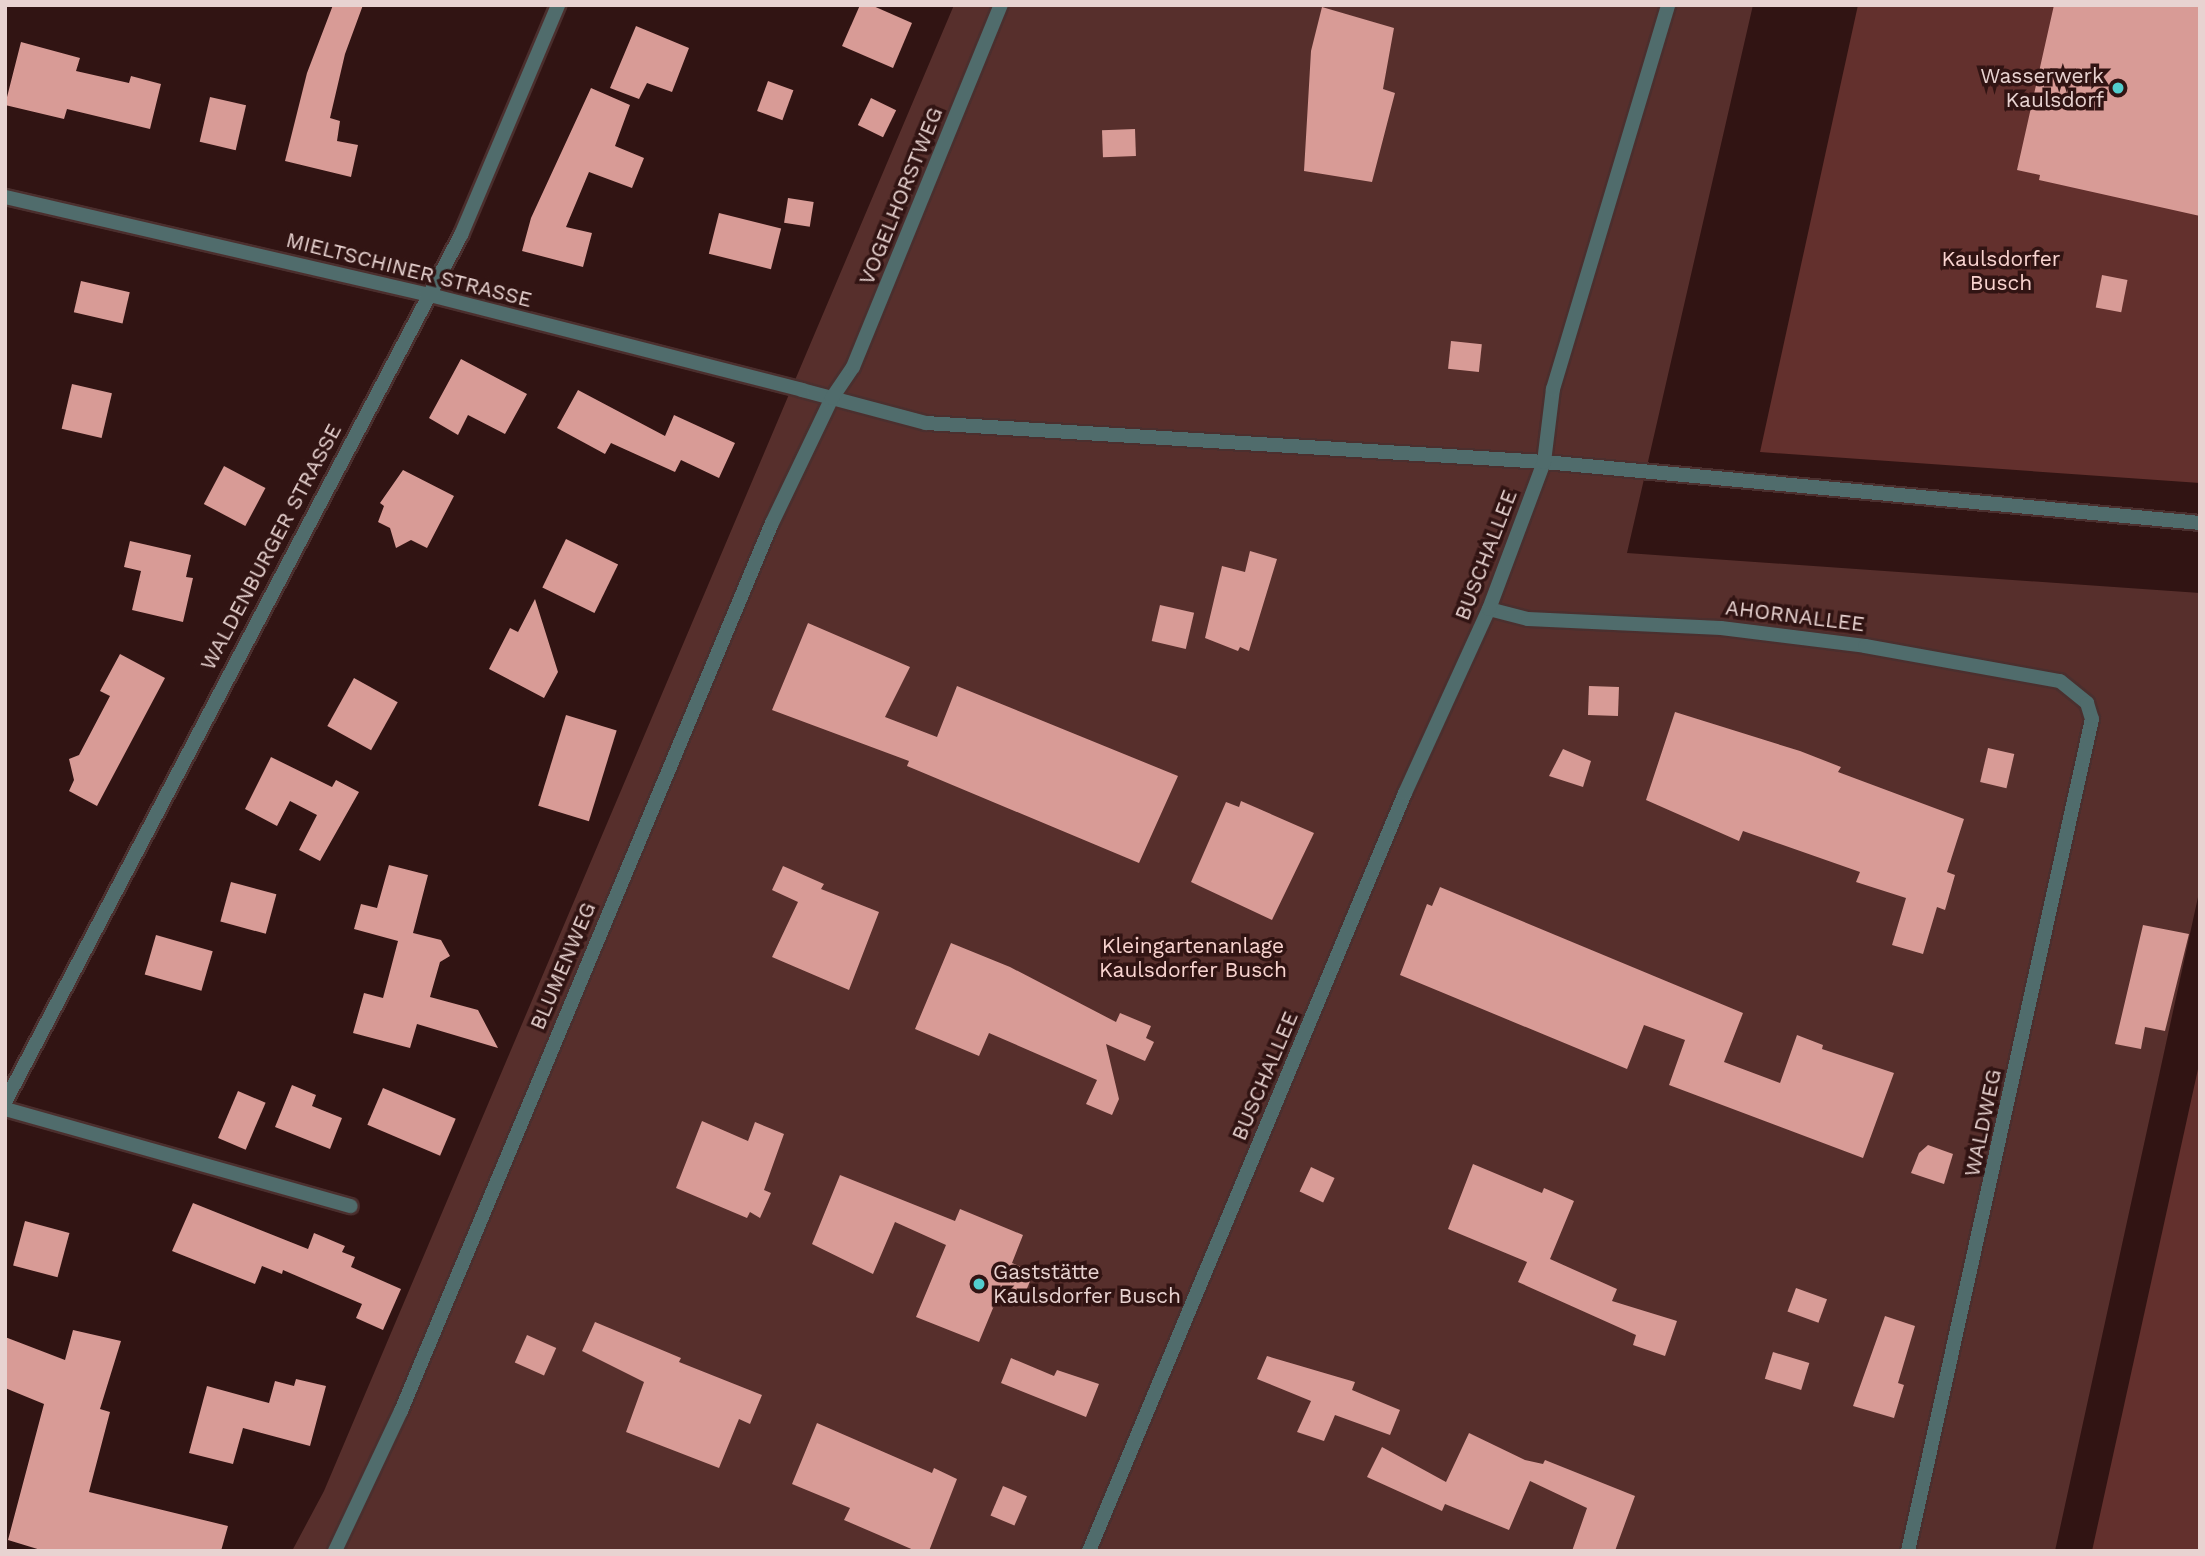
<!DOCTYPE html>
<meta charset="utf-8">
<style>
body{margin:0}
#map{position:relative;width:2205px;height:1556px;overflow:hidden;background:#311413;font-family:"Work Sans",sans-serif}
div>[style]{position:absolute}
.green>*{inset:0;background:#572f2c}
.forest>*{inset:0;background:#63302d}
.building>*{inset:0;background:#d89b96;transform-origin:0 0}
.roads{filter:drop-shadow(2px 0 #4b2f2e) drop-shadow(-2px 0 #4b2f2e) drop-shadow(0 2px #4b2f2e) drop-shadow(0 -2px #4b2f2e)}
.lane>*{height:14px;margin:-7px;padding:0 7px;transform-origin:7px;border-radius:7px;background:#506c6c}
.street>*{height:14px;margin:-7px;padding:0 7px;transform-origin:7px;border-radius:7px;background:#506c6c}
.dots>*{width:19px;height:19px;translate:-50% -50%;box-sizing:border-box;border:4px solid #311413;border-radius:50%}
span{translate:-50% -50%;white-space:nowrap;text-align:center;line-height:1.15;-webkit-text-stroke:7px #311413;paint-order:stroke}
.poi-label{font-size:21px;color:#e8d3d1}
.right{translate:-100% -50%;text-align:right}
.left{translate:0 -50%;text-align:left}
.street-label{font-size:21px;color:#e8d3d1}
.park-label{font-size:21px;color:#f9d4d0}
.frame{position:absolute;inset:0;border:7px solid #e8d3d1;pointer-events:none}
</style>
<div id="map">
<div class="green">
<div style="clip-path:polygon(954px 5px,1753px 5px,1627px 553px,2200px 593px,2200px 888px,2055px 1551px,292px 1551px,324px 1491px)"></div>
</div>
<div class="forest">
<div style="clip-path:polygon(1858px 5px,2200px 5px,2200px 483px,1760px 452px)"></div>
<div style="clip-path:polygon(2200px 1060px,2200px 1551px,2092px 1551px)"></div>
</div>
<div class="building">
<div style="clip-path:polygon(333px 5px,363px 5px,345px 54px,330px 118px,340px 121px,337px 141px,358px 145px,351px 177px,285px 161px,307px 73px)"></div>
<div style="clip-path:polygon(860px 5px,871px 5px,912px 23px,893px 68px,842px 46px)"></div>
<div style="clip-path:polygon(2054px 5px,2200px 5px,2200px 216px,2039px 180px,2040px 175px,2017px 170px)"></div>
<div style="clip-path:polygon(1322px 7px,1394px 28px,1383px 89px,1395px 93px,1372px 182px,1304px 171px,1311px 51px)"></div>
<div style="clip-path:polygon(636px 26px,689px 48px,672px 92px,647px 83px,639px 99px,610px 88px)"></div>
<div style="clip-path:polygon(21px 42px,80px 58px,76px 71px,129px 83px,131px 76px,161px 84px,150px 129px,67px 109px,64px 119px,5px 105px)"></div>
<div style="left:768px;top:81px;width:27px;height:32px;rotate:20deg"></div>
<div style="clip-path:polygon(591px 88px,630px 105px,615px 146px,644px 158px,632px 188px,589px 172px,566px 227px,592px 233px,583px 267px,522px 251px,531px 218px)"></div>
<div style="left:210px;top:97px;width:37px;height:46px;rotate:13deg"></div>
<div style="left:871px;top:98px;width:28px;height:30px;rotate:26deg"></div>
<div style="left:1135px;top:129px;width:27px;height:33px;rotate:88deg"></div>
<div style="left:788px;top:198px;width:26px;height:25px;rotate:9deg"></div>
<div style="left:719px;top:213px;width:64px;height:42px;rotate:14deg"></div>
<div style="left:2102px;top:275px;width:26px;height:33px;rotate:11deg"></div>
<div style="left:81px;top:281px;width:50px;height:32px;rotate:13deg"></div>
<div style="left:1451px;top:341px;width:31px;height:28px;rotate:6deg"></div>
<div style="clip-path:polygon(461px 359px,527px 394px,505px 434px,468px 415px,458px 435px,429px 418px)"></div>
<div style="left:72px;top:384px;width:41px;height:46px;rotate:13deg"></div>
<div style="clip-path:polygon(578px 390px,665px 436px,674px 415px,735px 443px,719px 478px,681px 460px,675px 472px,611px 443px,605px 454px,557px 428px)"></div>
<div style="left:224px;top:466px;width:47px;height:43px;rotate:28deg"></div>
<div style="clip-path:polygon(403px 470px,454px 496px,427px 548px,411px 540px,396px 548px,390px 528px,378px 522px,384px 506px,380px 503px)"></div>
<div style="left:566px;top:539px;width:58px;height:54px;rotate:26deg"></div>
<div style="clip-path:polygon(130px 541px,191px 555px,186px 577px,193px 578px,183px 622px,132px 610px,141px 571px,124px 567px)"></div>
<div style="clip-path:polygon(1250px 551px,1277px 559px,1249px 651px,1240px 647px,1238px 651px,1205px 638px,1222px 566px,1245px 572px)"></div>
<div style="clip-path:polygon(535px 599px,558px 672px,544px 698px,489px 669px,510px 628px,518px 632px)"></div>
<div style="left:1160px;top:605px;width:35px;height:37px;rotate:13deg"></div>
<div style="clip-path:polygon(808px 623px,910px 667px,885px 717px,937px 737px,957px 686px,1178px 776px,1139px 863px,907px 766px,909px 761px,772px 710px)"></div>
<div style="clip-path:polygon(120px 654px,165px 678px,97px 806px,69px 791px,74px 780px,69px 759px,79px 755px,110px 696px,100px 691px)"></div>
<div style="left:354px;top:678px;width:50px;height:55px;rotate:29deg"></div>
<div style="left:1589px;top:686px;width:30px;height:29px;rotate:2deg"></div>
<div style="clip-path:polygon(1675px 712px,1800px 751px,1841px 767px,1838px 772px,1964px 819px,1947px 872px,1955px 875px,1945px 910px,1937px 907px,1923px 954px,1892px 945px,1906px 898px,1856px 882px,1860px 872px,1743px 831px,1739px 841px,1646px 800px)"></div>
<div style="left:566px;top:715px;width:53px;height:95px;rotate:17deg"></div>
<div style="left:1988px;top:748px;width:27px;height:35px;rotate:13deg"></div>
<div style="clip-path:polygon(1563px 749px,1591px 761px,1583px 787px,1549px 776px)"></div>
<div style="clip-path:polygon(271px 757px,332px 787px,336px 780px,359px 792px,320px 861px,299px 850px,317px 815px,290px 801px,277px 826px,245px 809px)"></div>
<div style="clip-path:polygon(1241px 801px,1314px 833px,1272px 920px,1191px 882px,1226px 802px,1239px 807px)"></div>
<div style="clip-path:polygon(389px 865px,428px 875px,413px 933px,441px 940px,450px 956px,440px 962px,430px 997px,478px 1010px,498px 1048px,417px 1024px,410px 1048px,353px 1033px,364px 993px,383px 998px,398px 941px,354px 929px,361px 904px,377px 908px)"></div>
<div style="clip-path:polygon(783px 866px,824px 884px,821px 889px,879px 912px,849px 990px,772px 957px,798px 902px,772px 890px)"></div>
<div style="left:231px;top:882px;width:47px;height:41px;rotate:15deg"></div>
<div style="clip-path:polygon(1440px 887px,1743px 1013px,1724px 1062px,1780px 1083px,1797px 1035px,1823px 1045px,1822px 1049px,1894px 1073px,1863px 1158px,1669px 1085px,1685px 1040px,1644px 1025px,1627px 1069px,1400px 975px,1427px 904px,1432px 906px)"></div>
<div style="clip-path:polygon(2143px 925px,2189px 934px,2165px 1031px,2145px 1027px,2141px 1049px,2115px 1044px)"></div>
<div style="left:156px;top:935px;width:59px;height:41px;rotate:16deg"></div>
<div style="clip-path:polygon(951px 943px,1010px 967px,1116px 1022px,1120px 1013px,1151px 1026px,1146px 1038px,1154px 1042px,1145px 1061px,1106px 1044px,1119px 1099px,1112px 1115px,1086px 1104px,1097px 1080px,989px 1033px,979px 1056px,915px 1029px)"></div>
<div style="clip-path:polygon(292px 1085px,316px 1095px,312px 1106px,342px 1118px,330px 1149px,275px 1127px)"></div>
<div style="left:383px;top:1088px;width:79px;height:40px;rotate:23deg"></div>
<div style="left:238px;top:1091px;width:30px;height:51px;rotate:23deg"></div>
<div style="clip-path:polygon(702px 1121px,748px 1141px,755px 1122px,784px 1134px,764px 1190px,771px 1193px,760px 1218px,750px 1212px,747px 1218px,676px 1188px)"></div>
<div style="clip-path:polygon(1928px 1145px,1953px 1154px,1944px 1184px,1911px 1173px,1919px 1153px)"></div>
<div style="clip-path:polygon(1473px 1164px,1542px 1193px,1544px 1188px,1574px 1201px,1550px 1259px,1617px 1289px,1612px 1301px,1677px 1321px,1665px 1356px,1633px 1345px,1636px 1335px,1518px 1282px,1527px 1262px,1448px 1229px)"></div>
<div style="left:1311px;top:1167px;width:26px;height:27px;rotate:25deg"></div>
<div style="clip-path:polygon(840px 1175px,955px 1221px,960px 1209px,1023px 1235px,1012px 1263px,1034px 1272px,1020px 1305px,998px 1296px,979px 1342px,916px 1317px,946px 1245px,895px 1222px,873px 1274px,812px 1244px)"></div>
<div style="clip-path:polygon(193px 1203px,308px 1249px,314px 1233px,345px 1246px,342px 1252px,355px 1257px,351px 1267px,401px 1289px,383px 1330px,356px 1318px,362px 1304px,283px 1270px,282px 1274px,262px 1266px,255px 1284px,172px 1251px)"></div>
<div style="left:25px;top:1221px;width:46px;height:46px;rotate:15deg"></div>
<div style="left:1796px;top:1288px;width:33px;height:25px;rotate:20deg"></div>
<div style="clip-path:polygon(1885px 1316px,1915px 1326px,1898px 1383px,1904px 1385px,1894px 1418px,1853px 1406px)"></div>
<div style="clip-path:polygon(595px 1322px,681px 1358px,679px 1362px,762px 1395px,750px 1424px,739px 1419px,719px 1468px,626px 1432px,644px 1382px,582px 1351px)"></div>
<div style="clip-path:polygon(73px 1330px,121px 1341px,100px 1409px,110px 1412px,89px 1492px,228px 1526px,221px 1551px,44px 1551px,8px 1540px,44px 1404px,5px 1388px,5px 1337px,65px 1360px)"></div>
<div style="left:527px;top:1335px;width:32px;height:30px;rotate:24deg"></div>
<div style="left:1773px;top:1352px;width:38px;height:28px;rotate:17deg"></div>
<div style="clip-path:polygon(1267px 1356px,1355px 1382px,1352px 1390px,1400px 1410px,1390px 1435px,1335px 1415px,1324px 1441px,1297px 1432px,1311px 1401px,1257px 1379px)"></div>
<div style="clip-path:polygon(1011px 1358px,1054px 1376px,1057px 1370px,1099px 1384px,1086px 1417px,1001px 1383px)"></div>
<div style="clip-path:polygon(296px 1379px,326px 1386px,310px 1446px,243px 1428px,233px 1464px,189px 1453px,207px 1386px,269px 1403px,275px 1381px,294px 1386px)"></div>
<div style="clip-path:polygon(817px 1423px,932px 1473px,934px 1468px,957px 1479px,929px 1551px,916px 1551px,844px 1520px,850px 1508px,792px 1484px)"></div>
<div style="clip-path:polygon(1469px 1433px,1525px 1460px,1543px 1464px,1545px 1460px,1635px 1496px,1615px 1551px,1572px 1551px,1587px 1508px,1530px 1481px,1509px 1530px,1445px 1504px,1442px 1511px,1367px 1477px,1382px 1447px,1446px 1482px)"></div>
<div style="left:1003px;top:1486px;width:26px;height:32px;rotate:23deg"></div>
</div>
<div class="roads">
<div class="lane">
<div style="left:802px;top:390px;width:128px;rotate:14.9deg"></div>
<div style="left:926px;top:423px;width:619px;rotate:3.61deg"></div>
<div style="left:1544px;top:462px;width:659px;rotate:5.31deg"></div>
<div style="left:1489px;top:609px;width:40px;rotate:14.4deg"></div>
<div style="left:1528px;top:619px;width:193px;rotate:2.7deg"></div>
<div style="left:1721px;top:628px;width:145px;rotate:7.1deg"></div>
<div style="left:1865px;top:646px;width:198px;rotate:10.2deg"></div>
<div style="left:2060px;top:681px;width:35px;rotate:39deg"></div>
<div style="left:2087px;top:703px;width:17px;rotate:73deg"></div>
<div style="left:2092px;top:719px;width:852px;rotate:102.47deg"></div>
<div style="left:5px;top:1109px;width:359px;rotate:15.7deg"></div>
<div style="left:335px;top:1551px;width:155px;rotate:-64.8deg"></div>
<div style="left:401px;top:1411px;width:962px;rotate:-67.33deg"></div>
<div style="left:772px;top:523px;width:139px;rotate:-64.4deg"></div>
<div style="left:832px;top:398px;width:37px;rotate:-56deg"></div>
<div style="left:853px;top:367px;width:391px;rotate:-67.8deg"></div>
<div style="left:1089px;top:1551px;width:821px;rotate:-67.37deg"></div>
<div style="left:1405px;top:793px;width:202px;rotate:-65.5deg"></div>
<div style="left:1489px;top:609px;width:157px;rotate:-69.5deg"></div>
<div style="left:1544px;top:462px;width:74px;rotate:-83deg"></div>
<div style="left:1553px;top:389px;width:401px;rotate:-73.3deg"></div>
</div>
<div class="street">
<div style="left:5px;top:197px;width:432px;rotate:13deg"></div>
<div style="left:426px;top:294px;width:388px;rotate:14.3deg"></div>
<div style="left:5px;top:1102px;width:980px;rotate:-62.26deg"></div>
<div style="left:461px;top:235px;width:250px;rotate:-67.1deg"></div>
</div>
</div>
<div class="dots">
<div style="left:2118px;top:88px;background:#52cdcd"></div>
<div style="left:979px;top:1284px;background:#52cdcd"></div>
</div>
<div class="poi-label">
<span class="right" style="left:2104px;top:88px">Wasserwerk<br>Kaulsdorf</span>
<span class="left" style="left:993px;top:1284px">Gaststätte<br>Kaulsdorfer Busch</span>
</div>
<div class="street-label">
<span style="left:901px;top:196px;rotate:-68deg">VOGELHORSTWEG</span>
<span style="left:409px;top:270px;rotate:14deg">MIELTSCHINER STRASSE</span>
<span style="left:271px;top:547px;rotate:-62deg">WALDENBURGER STRASSE</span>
<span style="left:1486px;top:555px;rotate:-69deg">BUSCHALLEE</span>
<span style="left:1795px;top:616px;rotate:7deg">AHORNALLEE</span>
<span style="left:563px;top:966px;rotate:-67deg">BLUMENWEG</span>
<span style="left:1265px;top:1076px;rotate:-67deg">BUSCHALLEE</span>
<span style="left:1983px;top:1123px;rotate:-78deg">WALDWEG</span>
</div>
<div class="park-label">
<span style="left:2001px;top:271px">Kaulsdorfer<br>Busch</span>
<span style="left:1193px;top:958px">Kleingartenanlage<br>Kaulsdorfer Busch</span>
</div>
<div class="frame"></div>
</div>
